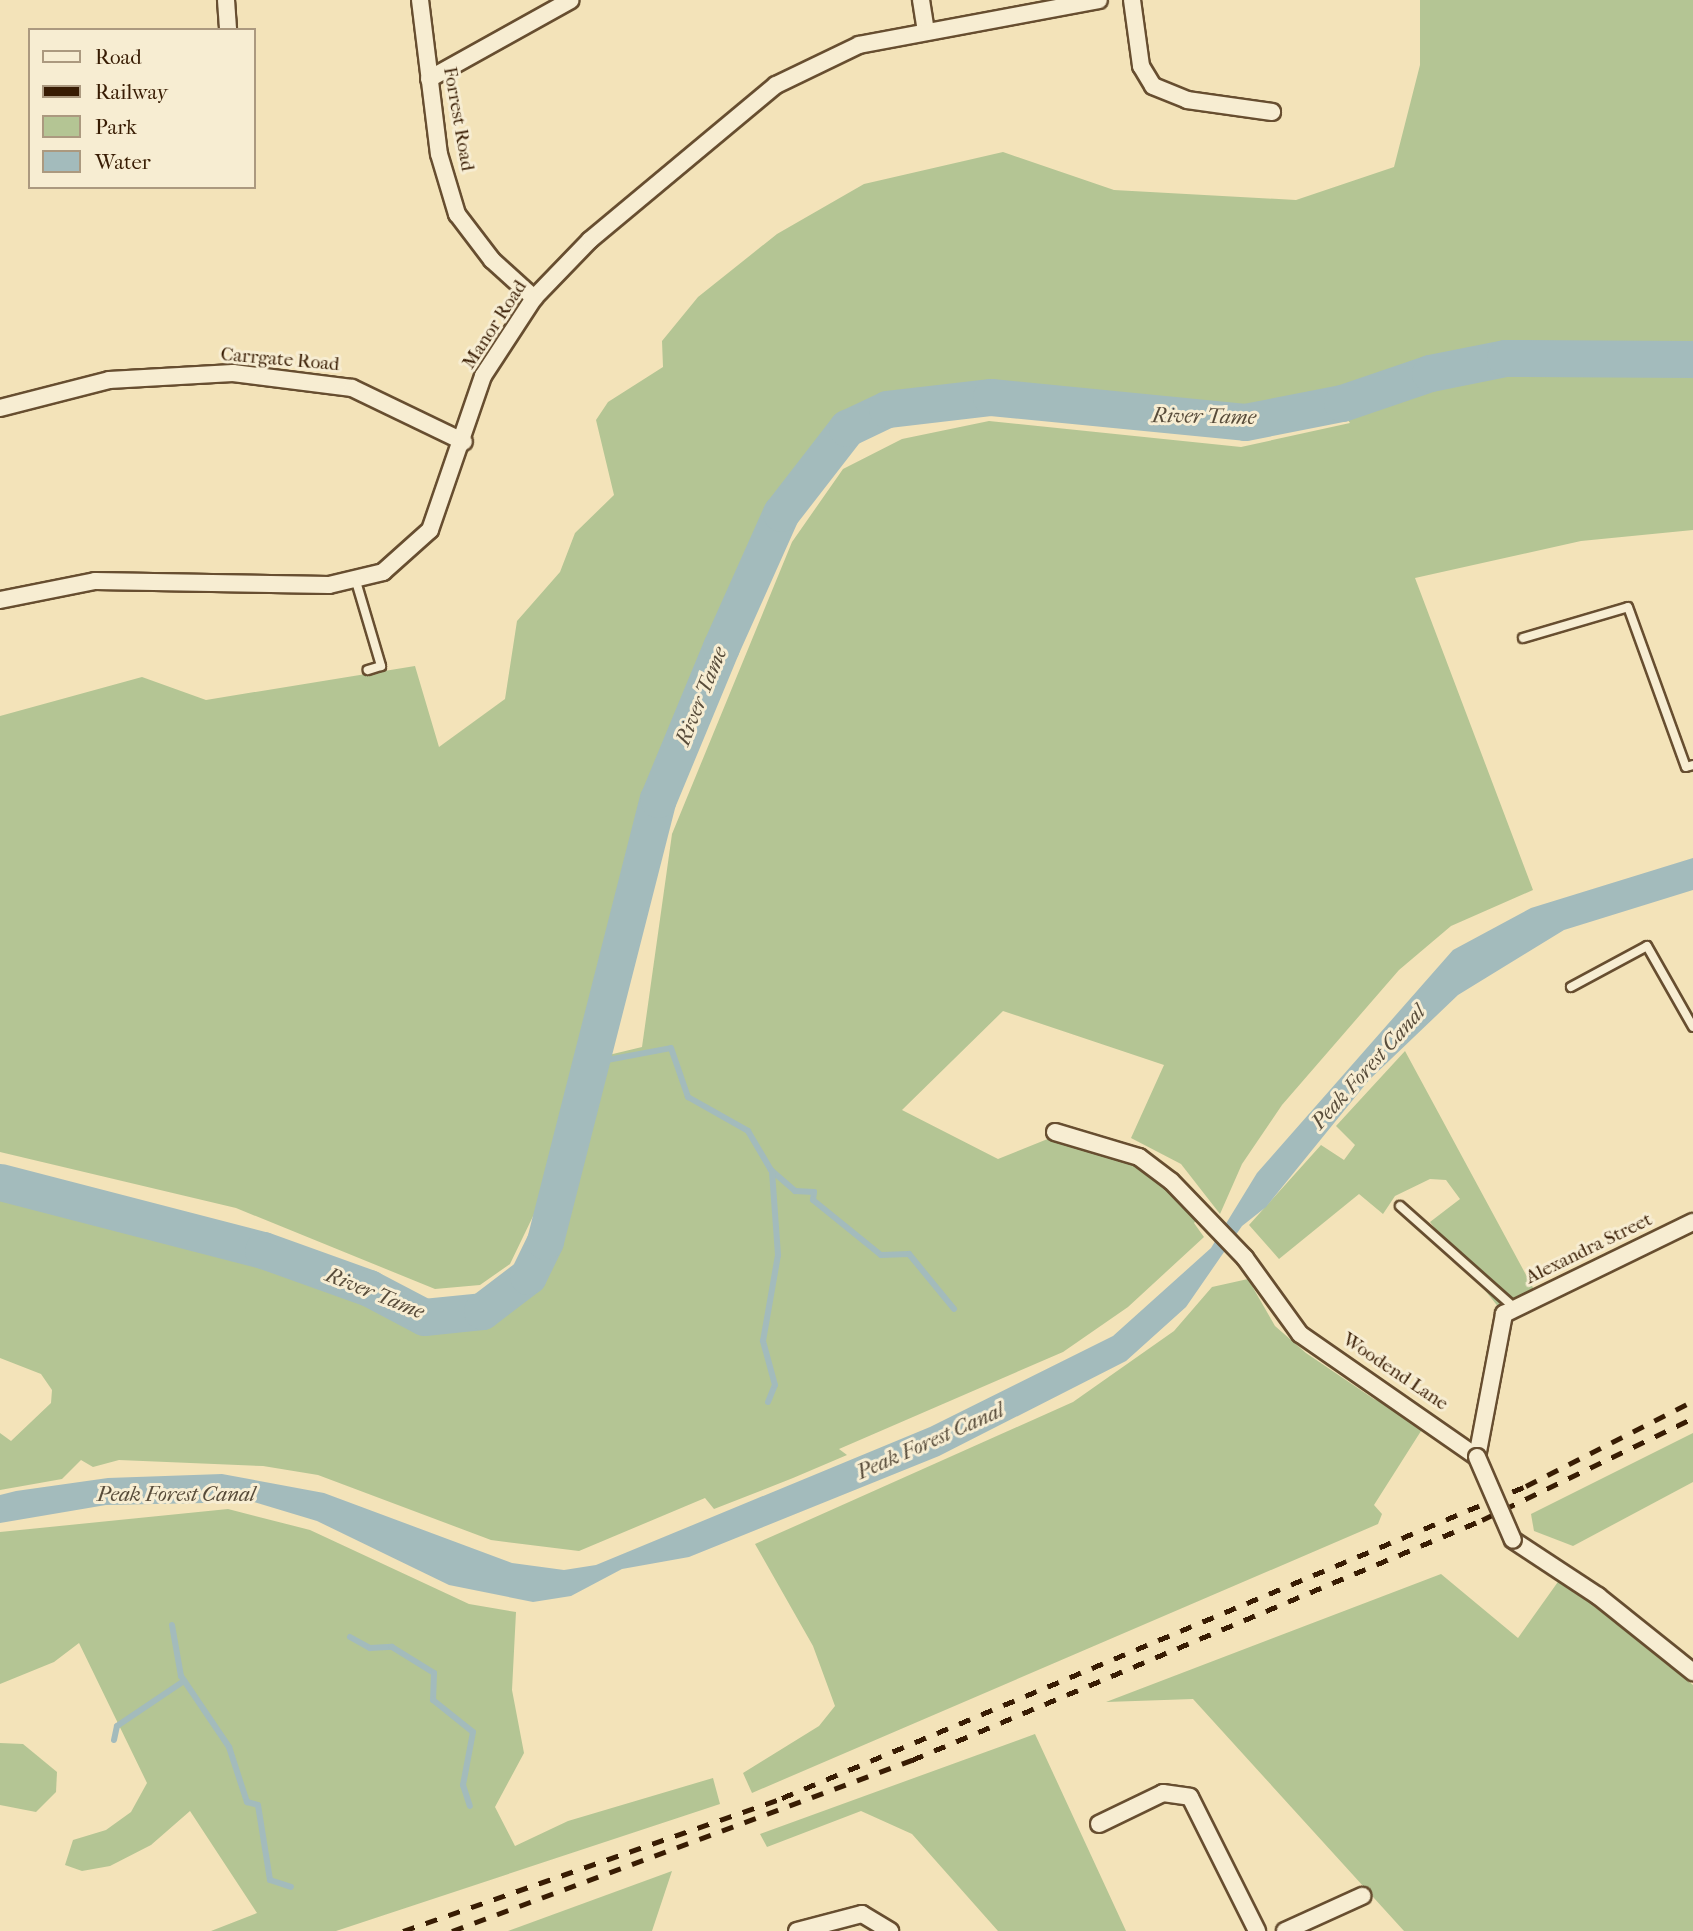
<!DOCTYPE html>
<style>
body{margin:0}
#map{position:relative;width:1693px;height:1931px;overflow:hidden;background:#f3e3b9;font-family:"IM FELL French Canon",serif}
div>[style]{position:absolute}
.green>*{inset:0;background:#b4c594}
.water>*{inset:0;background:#a3bbbc}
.stream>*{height:6px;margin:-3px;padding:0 3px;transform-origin:3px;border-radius:3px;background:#a3bbbc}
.river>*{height:37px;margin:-18.5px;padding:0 18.5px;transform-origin:18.5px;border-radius:18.5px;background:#a3bbbc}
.roads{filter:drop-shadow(2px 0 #674e30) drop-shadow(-2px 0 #674e30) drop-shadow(0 2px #674e30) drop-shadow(0 -2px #674e30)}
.service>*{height:8px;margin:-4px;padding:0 4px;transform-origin:4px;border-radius:4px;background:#f7edd2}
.minor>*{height:16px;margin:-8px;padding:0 8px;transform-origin:8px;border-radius:8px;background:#f7edd2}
.rail>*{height:5px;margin-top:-2.5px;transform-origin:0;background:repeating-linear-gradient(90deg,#381c03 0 12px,transparent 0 24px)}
.bridges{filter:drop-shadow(2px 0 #674e30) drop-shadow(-2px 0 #674e30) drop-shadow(0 2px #674e30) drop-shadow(0 -2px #674e30)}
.minor-bridge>*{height:16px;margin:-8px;padding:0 8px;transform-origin:8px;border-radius:8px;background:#f7edd2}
span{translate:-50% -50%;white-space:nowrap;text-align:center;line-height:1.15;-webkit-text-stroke:6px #f7edd2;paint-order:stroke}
.street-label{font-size:19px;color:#381c03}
.water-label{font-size:21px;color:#584c3a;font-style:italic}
.legend{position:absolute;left:28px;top:28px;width:228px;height:161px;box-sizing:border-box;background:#f7edd2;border:2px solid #ab997f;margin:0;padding:9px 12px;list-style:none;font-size:21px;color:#381c03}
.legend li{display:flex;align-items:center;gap:14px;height:35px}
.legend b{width:35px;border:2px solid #ab997f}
</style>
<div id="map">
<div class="green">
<div style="clip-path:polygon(1420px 0,1693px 0,1693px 530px,1581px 541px,1415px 578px,1533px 890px,1451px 926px,1399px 970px,1282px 1105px,1242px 1164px,1220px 1214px,1181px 1164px,1131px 1138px,1164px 1065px,1003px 1011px,902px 1110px,998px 1159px,1060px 1134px,1139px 1157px,1201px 1215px,1194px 1223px,1204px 1237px,1128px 1307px,1063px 1352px,839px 1449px,847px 1455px,793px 1478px,714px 1509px,705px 1498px,579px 1551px,491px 1540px,318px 1475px,263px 1466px,119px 1460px,93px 1467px,81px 1460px,62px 1479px,0 1490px,0 1433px,11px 1441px,51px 1403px,52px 1390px,41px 1374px,0 1358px,0 1182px,263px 1250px,369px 1288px,424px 1317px,482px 1311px,528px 1276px,545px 1241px,592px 1059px,642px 1047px,672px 834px,792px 542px,843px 469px,902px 439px,989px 421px,1241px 447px,1350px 423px,1336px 405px,1245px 422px,991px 397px,887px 409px,847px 428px,781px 513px,721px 647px,658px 799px,636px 886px,623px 878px,536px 1210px,510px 1264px,480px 1285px,435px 1289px,236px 1208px,0 1152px,0 716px,142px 677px,206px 700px,415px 666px,439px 747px,505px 699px,517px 621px,560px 572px,575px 533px,614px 495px,596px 420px,608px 402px,663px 367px,662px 341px,698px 297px,777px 234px,864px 184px,1003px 152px,1114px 190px,1296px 200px,1394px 167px,1420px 65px)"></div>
<div style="clip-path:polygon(1405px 1051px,1538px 1297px,1504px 1314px,1430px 1222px,1460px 1199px,1446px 1180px,1430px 1179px,1395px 1196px,1383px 1214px,1359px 1194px,1279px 1259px,1249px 1225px,1321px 1145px,1344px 1160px,1355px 1145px,1336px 1126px)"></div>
<div style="clip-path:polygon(1248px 1279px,1275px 1326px,1306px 1353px,1374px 1399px,1428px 1420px,1374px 1505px,1382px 1514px,1378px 1524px,752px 1793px,743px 1773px,819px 1726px,835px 1706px,813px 1646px,755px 1544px,1073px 1402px,1174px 1331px,1212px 1287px)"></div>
<div style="clip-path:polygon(1693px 1433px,1693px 1482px,1573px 1546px,1534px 1531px,1531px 1514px)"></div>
<div style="clip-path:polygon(228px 1509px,310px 1530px,469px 1604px,516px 1612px,512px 1690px,524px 1753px,495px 1807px,515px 1846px,568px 1821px,713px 1778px,720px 1804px,336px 1931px,211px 1931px,257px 1913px,190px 1811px,151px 1845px,110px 1866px,82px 1871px,65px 1865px,73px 1840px,106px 1830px,131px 1812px,147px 1783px,79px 1643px,54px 1662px,0 1684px,0 1532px)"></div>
<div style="clip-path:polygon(1441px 1574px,1518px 1638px,1560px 1579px,1693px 1685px,1693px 1931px,1404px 1931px,1193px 1699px,1106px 1702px)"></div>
<div style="clip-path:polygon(1035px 1734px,1126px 1931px,998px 1931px,912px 1834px,861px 1811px,767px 1847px,760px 1834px)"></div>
<div style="clip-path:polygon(0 1743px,23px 1744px,57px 1772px,56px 1792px,36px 1812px,0 1805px)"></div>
<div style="clip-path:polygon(672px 1871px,652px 1931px,508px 1931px)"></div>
</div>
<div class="water">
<div style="clip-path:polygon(1693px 858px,1693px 890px,1564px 930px,1458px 995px,1369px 1080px,1266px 1207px,1242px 1226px,1186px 1307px,1126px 1361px,939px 1456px,689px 1557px,622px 1569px,571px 1596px,533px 1602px,449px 1585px,317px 1521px,254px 1502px,106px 1505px,0 1523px,0 1495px,16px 1491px,108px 1478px,222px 1474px,324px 1493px,512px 1563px,564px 1570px,596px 1565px,930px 1427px,1113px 1336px,1211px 1248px,1257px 1173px,1453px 950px,1531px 908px)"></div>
</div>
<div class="stream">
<div style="left:591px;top:1063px;width:81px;rotate:-10.6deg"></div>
<div style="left:671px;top:1048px;width:52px;rotate:70.9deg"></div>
<div style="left:688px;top:1097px;width:69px;rotate:29.5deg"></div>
<div style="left:748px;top:1131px;width:45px;rotate:59.5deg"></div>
<div style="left:771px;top:1170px;width:32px;rotate:41deg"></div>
<div style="left:795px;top:1191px;width:19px;rotate:3deg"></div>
<div style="left:814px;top:1192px;width:8px;rotate:97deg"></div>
<div style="left:813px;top:1200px;width:87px;rotate:39deg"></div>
<div style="left:881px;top:1255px;width:28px;rotate:-2deg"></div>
<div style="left:909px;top:1254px;width:71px;rotate:50.7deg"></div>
<div style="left:768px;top:1402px;width:18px;rotate:-68deg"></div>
<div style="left:775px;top:1385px;width:46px;rotate:-105.3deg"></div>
<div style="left:763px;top:1341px;width:87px;rotate:-80.1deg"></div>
<div style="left:778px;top:1255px;width:84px;rotate:-94.1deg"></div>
<div style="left:172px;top:1625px;width:52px;rotate:80deg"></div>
<div style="left:181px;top:1676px;width:86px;rotate:55.9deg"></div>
<div style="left:229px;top:1747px;width:58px;rotate:71.9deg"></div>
<div style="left:247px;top:1802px;width:11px;rotate:15deg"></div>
<div style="left:258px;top:1805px;width:76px;rotate:80.9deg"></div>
<div style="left:270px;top:1880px;width:22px;rotate:18deg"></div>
<div style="left:350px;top:1637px;width:23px;rotate:29deg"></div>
<div style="left:370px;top:1648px;width:22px;rotate:-3deg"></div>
<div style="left:392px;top:1647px;width:49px;rotate:31.8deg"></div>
<div style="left:434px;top:1673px;width:27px;rotate:92deg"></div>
<div style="left:433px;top:1700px;width:51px;rotate:38.7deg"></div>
<div style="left:473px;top:1732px;width:54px;rotate:100.7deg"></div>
<div style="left:463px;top:1785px;width:22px;rotate:72deg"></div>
<div style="left:114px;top:1740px;width:14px;rotate:-78deg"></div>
<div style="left:117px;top:1726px;width:81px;rotate:-33.9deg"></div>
</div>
<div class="river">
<div style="left:0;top:1182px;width:272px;rotate:14.5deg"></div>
<div style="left:263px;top:1250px;width:113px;rotate:19.7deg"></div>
<div style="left:369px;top:1288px;width:62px;rotate:27.8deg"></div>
<div style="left:424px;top:1317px;width:58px;rotate:-5.9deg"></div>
<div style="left:482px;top:1311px;width:58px;rotate:-37.3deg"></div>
<div style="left:528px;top:1276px;width:39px;rotate:-64deg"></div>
<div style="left:545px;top:1241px;width:456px;rotate:-75.7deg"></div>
<div style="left:658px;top:799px;width:165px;rotate:-67.5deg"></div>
<div style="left:721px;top:647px;width:147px;rotate:-65.9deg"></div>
<div style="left:781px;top:513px;width:108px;rotate:-52.2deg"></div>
<div style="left:847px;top:428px;width:44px;rotate:-25.4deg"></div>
<div style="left:887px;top:409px;width:105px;rotate:-6.6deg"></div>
<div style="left:991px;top:397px;width:255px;rotate:5.6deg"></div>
<div style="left:1245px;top:422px;width:99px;rotate:-11.1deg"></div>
<div style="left:1342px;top:403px;width:93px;rotate:-18.8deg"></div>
<div style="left:1430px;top:373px;width:76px;rotate:-11.3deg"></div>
<div style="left:1505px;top:358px;width:188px;rotate:0.3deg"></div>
</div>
<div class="roads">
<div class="service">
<div style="left:355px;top:578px;width:92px;rotate:73.5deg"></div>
<div style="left:381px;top:666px;width:14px;rotate:163deg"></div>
<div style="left:1523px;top:638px;width:109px;rotate:-16.4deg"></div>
<div style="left:1628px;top:607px;width:170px;rotate:70.1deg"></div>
<div style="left:1686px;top:767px;width:7px;rotate:-16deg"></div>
<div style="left:1571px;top:987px;width:86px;rotate:-28.3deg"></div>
<div style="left:1647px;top:946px;width:93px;rotate:60.4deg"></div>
<div style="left:1400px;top:1206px;width:154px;rotate:41.6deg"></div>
</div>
<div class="minor">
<div style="left:226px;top:0;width:30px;rotate:86deg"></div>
<div style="left:420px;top:0;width:155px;rotate:83deg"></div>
<div style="left:439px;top:154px;width:63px;rotate:73.3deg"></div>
<div style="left:457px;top:214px;width:58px;rotate:52.7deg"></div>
<div style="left:492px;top:260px;width:57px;rotate:42.1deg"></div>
<div style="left:921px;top:0;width:32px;rotate:81deg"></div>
<div style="left:1132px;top:0;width:67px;rotate:82.2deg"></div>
<div style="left:1141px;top:66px;width:23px;rotate:59deg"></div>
<div style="left:1153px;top:86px;width:37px;rotate:22deg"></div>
<div style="left:1187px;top:100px;width:86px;rotate:8deg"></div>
<div style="left:429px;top:79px;width:162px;rotate:-29.1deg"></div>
<div style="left:0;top:408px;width:113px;rotate:-14.4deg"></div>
<div style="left:109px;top:380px;width:124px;rotate:-3.2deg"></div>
<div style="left:233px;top:373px;width:120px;rotate:7.2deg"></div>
<div style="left:352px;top:388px;width:124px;rotate:25.7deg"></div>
<div style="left:0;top:600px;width:97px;rotate:-11.3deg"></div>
<div style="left:95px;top:581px;width:234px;rotate:1deg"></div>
<div style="left:329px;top:585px;width:56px;rotate:-13.5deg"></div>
<div style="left:383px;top:572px;width:63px;rotate:-41.8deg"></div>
<div style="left:430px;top:530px;width:163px;rotate:-71deg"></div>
<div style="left:483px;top:376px;width:93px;rotate:-56.8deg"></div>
<div style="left:534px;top:298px;width:81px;rotate:-46deg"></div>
<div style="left:590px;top:240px;width:242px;rotate:-39.8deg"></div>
<div style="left:776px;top:85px;width:92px;rotate:-25.7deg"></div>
<div style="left:859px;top:45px;width:244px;rotate:-10.6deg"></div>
<div style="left:1055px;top:1132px;width:88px;rotate:16.6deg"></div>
<div style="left:1139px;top:1157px;width:40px;rotate:37deg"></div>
<div style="left:1171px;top:1181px;width:107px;rotate:46.1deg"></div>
<div style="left:1245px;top:1258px;width:94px;rotate:54.1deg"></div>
<div style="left:1300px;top:1334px;width:216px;rotate:34.8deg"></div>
<div style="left:1477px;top:1457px;width:146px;rotate:-79.3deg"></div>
<div style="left:1504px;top:1314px;width:210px;rotate:-26deg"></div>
<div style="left:1513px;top:1540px;width:102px;rotate:33.4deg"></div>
<div style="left:1598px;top:1596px;width:122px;rotate:38.7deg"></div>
<div style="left:1099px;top:1824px;width:71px;rotate:-25.8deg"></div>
<div style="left:1163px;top:1793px;width:27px;rotate:8deg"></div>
<div style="left:1190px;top:1797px;width:150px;rotate:63.4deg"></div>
<div style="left:797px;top:1931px;width:67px;rotate:-14.7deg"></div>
<div style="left:862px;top:1914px;width:33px;rotate:31deg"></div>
<div style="left:1285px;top:1931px;width:85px;rotate:-24.4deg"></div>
</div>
</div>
<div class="rail">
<div style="left:403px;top:1931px;width:402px;rotate:-19.3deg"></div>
<div style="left:782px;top:1798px;width:807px;rotate:-22.75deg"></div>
<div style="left:1526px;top:1486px;width:187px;rotate:-27deg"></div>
<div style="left:452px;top:1931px;width:491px;rotate:-20.4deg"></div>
<div style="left:912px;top:1760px;width:618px;rotate:-22.83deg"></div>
<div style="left:1482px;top:1520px;width:234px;rotate:-25.8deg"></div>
</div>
<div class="bridges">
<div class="minor-bridge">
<div style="left:1477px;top:1457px;width:90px;rotate:66.6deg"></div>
</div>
</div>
<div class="street-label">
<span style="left:458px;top:119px;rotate:80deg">Forrest Road</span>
<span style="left:495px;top:325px;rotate:-57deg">Manor Road</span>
<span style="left:280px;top:360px;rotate:5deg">Carrgate Road</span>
<span style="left:1589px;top:1249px;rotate:-26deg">Alexandra Street</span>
<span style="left:1395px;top:1372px;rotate:34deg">Woodend Lane</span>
</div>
<div class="water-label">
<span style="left:1204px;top:416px;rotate:1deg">River Tame</span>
<span style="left:701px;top:696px;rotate:-68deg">River Tame</span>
<span style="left:1368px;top:1067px;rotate:-48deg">Peak Forest Canal</span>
<span style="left:375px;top:1293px;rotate:22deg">River Tame</span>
<span style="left:930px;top:1441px;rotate:-24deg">Peak Forest Canal</span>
<span style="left:176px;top:1494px">Peak Forest Canal</span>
</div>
<ul class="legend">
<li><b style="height:9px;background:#f7edd2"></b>Road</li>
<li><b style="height:9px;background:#381c03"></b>Railway</li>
<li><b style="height:19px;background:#b4c594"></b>Park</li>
<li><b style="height:19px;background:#a3bbbc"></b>Water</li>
</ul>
</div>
